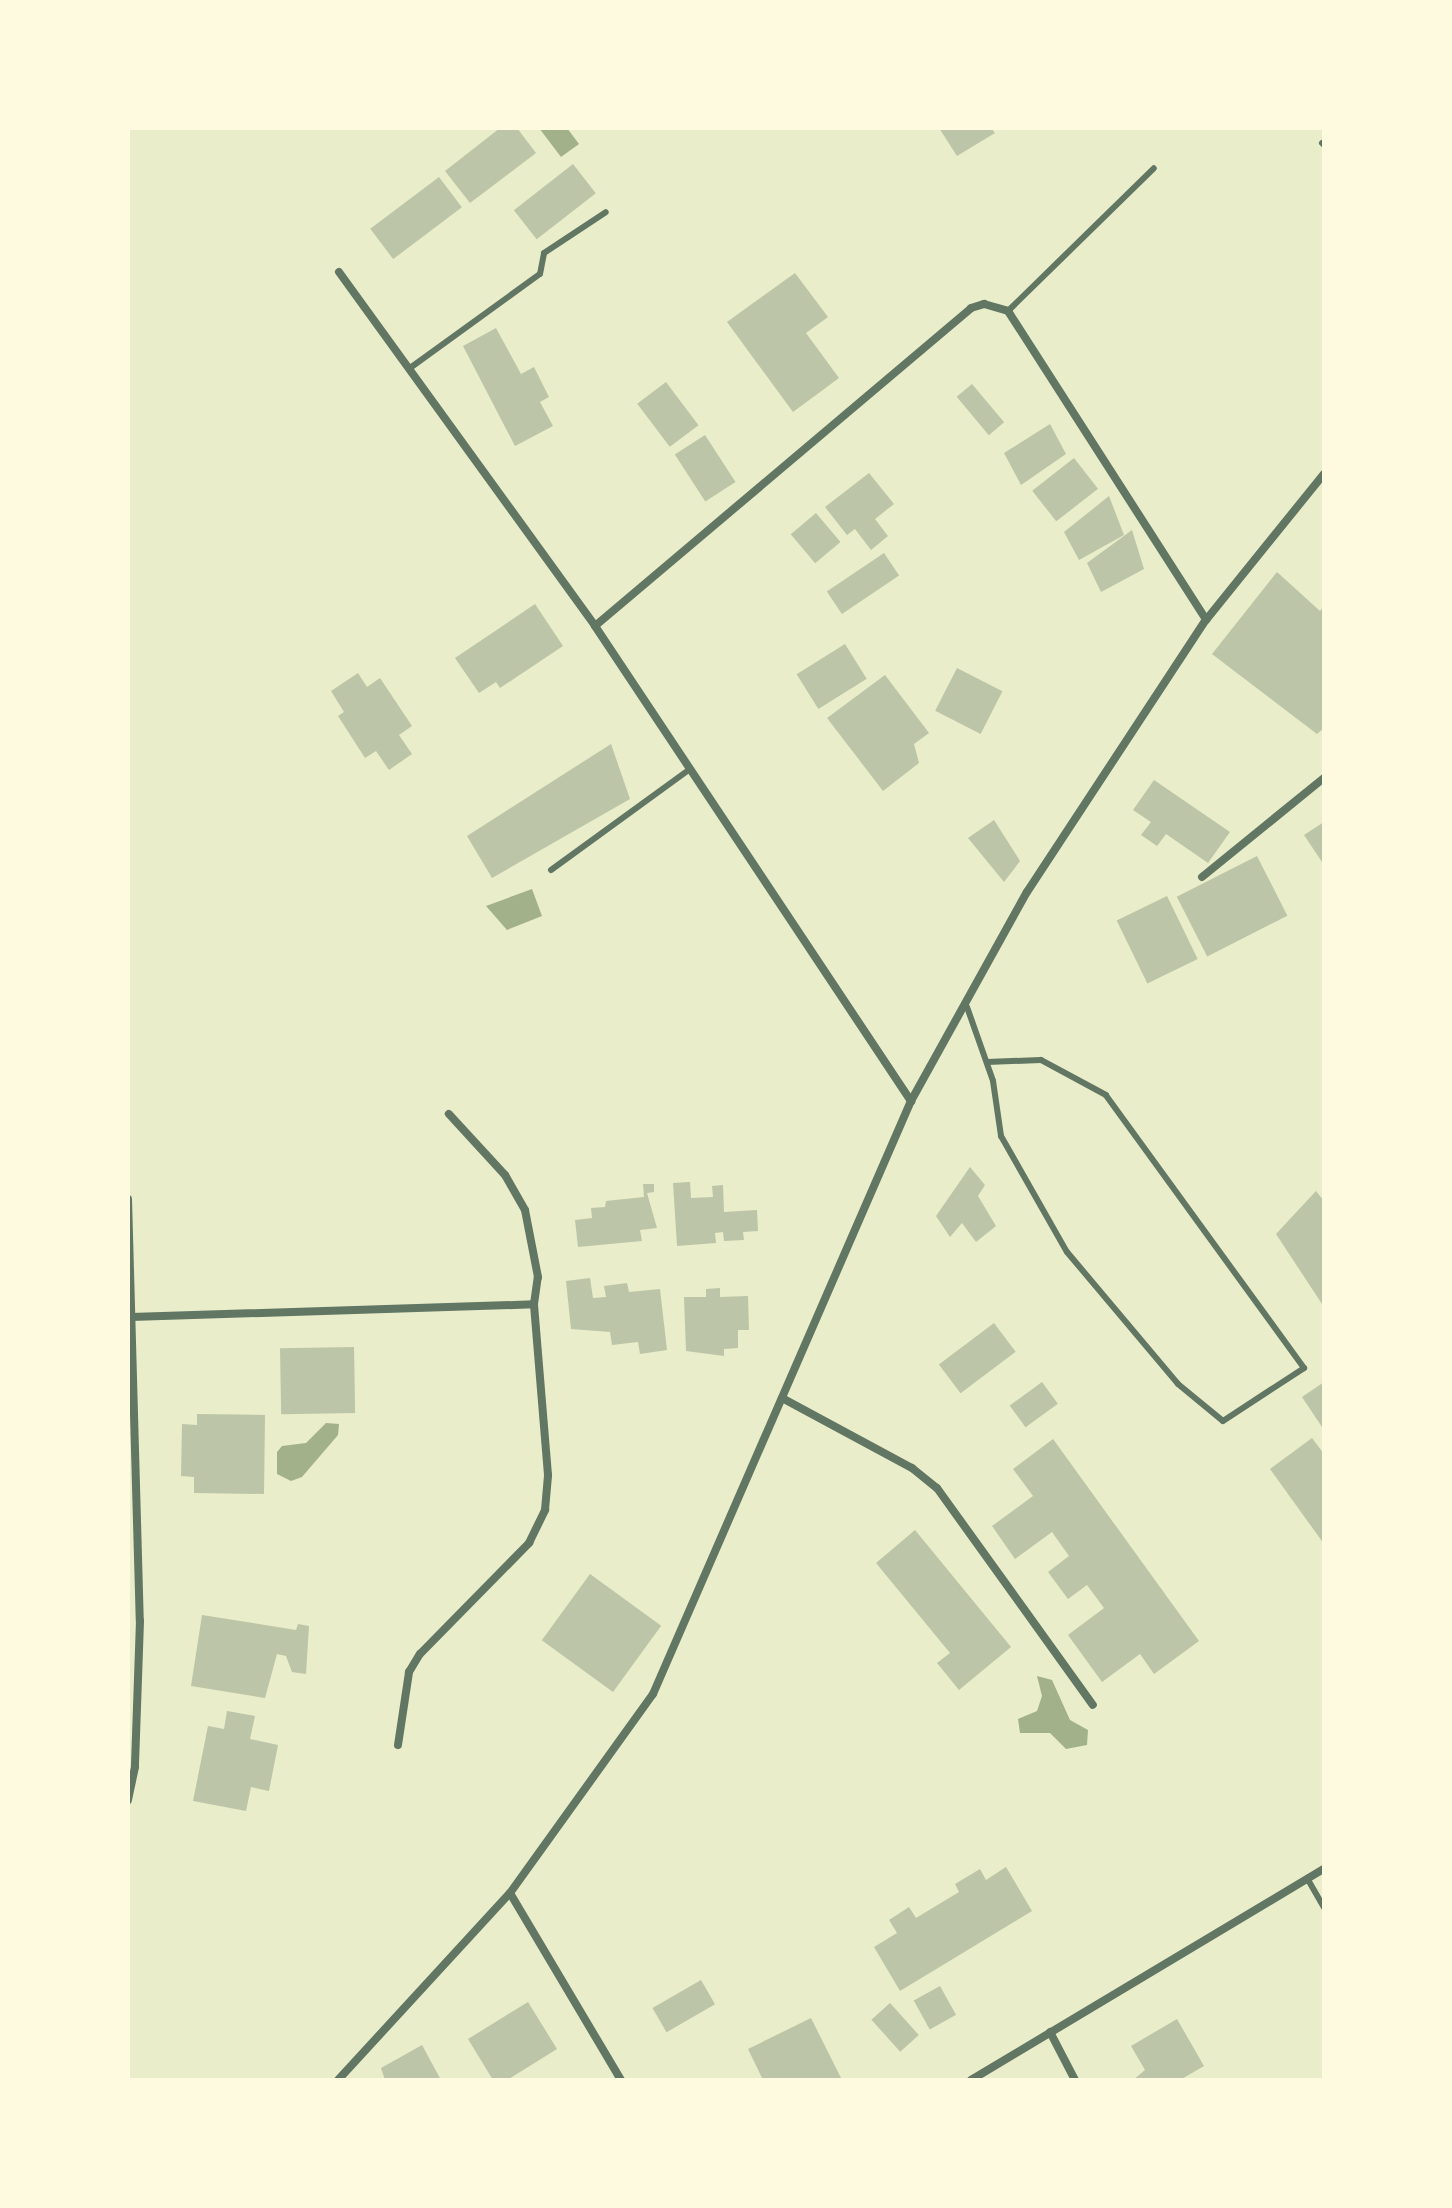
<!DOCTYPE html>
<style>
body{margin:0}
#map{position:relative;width:1452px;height:2208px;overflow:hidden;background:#e9edc9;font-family:"Roboto Condensed",sans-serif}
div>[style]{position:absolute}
.water>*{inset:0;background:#a3b18a}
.building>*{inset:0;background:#bcc5a7;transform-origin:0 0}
.service>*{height:6px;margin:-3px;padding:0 3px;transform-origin:3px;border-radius:3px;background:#617663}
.minor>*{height:8px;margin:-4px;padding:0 4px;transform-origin:4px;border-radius:4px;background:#617663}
span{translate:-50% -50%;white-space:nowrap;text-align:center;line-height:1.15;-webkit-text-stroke:8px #fefae0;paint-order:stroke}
.frame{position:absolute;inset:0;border:130px solid #fefae0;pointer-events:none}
</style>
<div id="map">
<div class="water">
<div style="clip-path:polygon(539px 128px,567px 128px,579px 144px,561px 157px)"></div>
<div style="clip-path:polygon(532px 889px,542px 916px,507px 930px,486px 906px)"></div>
<div style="clip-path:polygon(326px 1423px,339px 1424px,338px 1435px,302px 1477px,291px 1481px,277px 1474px,277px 1452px,282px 1446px,306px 1443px)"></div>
<div style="clip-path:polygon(1037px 1676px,1052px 1680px,1070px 1720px,1088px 1730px,1087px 1745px,1066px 1749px,1050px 1733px,1020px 1733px,1018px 1719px,1037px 1711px,1042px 1696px)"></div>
</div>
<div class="building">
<div style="clip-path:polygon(500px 128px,517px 128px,536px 153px,470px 203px,445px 171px)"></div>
<div style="clip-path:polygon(939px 128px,991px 128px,995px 133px,957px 156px)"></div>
<div style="left:573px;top:164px;width:37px;height:75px;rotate:52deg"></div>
<div style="left:439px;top:177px;width:38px;height:86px;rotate:53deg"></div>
<div style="clip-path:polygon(795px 273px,828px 317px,806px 333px,839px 378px,793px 412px,727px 322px)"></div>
<div style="clip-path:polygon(496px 328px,521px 374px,534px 367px,549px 397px,540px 402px,553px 426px,515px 446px,463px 346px)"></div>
<div style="left:666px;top:382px;width:54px;height:36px;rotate:53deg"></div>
<div style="left:972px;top:384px;width:50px;height:20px;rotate:50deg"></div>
<div style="clip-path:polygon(1050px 424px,1066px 454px,1021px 485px,1004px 453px)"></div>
<div style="left:705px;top:435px;width:56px;height:36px;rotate:57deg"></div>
<div style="left:1074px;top:458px;width:39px;height:53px;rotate:52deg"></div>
<div style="clip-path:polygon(869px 473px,894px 504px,875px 519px,888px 536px,871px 550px,855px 529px,847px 535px,825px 507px)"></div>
<div style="clip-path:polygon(1109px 496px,1124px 535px,1079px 560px,1064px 532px)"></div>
<div style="left:816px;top:513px;width:38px;height:33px;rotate:50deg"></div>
<div style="clip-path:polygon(1132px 530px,1144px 569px,1101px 592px,1087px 563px)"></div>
<div style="left:884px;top:553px;width:27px;height:69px;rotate:56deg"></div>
<div style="clip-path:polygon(1277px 572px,1320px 611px,1324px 606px,1324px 728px,1317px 734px,1212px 654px)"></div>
<div style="clip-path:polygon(535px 604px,563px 646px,500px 688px,496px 682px,479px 693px,455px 658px)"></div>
<div style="left:845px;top:644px;width:41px;height:57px;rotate:58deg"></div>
<div style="left:957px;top:668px;width:51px;height:48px;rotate:27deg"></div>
<div style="clip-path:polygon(358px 673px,367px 687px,380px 678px,412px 726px,399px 735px,412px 754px,389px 770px,376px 751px,365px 758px,338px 716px,344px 712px,331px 691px)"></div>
<div style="clip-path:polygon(885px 675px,929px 733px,914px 744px,919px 763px,883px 791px,827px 718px)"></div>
<div style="clip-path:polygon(611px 744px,630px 799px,492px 878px,467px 836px)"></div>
<div style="clip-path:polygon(1154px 780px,1230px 832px,1208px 863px,1166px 834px,1157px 846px,1141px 835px,1151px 822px,1133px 810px)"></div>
<div style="clip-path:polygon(994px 820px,1020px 861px,1004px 882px,968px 838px)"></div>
<div style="clip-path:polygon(1324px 822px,1324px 865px,1304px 835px)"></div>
<div style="left:1257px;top:856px;width:67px;height:90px;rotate:63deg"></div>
<div style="left:1167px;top:896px;width:70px;height:56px;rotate:64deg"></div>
<div style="clip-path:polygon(970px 1167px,985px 1185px,978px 1196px,996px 1226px,976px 1242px,962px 1223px,950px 1237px,936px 1216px)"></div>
<div style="clip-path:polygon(690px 1182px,691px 1198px,713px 1197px,712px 1186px,723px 1185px,724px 1212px,757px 1210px,758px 1231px,743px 1232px,744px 1240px,724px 1241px,723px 1232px,715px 1233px,716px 1243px,677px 1246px,673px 1183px)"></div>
<div style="clip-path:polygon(643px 1184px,654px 1184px,654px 1192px,647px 1193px,657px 1228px,640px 1230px,642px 1241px,578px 1247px,575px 1220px,592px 1218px,591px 1208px,605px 1207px,606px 1201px,644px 1197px)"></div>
<div style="clip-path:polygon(1316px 1191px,1324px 1201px,1324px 1307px,1276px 1234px)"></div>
<div style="clip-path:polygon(590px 1278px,593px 1298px,606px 1297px,604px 1286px,627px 1283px,629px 1292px,660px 1289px,667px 1350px,640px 1354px,638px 1342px,612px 1345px,610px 1332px,571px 1329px,566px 1281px)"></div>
<div style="clip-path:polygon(720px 1288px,720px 1297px,748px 1296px,749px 1330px,738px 1330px,738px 1348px,724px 1349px,724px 1356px,686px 1351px,684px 1297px,706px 1297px,706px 1289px)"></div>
<div style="left:994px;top:1323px;width:36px;height:69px;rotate:53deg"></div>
<div style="left:354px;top:1347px;width:66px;height:74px;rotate:89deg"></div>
<div style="left:1042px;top:1382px;width:27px;height:40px;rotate:54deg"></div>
<div style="clip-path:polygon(1324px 1382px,1324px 1430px,1302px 1397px)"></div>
<div style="clip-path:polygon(197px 1414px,265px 1415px,264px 1494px,194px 1493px,194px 1477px,181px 1476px,182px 1424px,197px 1425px)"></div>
<div style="clip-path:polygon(1312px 1438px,1324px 1454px,1324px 1544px,1270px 1469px)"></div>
<div style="clip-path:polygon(1053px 1439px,1199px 1641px,1154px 1674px,1140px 1654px,1102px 1682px,1068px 1635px,1104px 1608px,1087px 1585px,1068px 1599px,1048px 1572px,1069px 1556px,1052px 1532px,1015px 1559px,992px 1526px,1033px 1496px,1013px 1469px)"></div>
<div style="clip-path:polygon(915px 1530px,1011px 1647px,959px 1690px,937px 1663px,950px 1653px,876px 1563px)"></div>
<div style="left:590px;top:1574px;width:88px;height:82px;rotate:36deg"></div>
<div style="clip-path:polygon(202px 1615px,296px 1630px,298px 1624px,309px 1626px,306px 1674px,292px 1672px,286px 1656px,277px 1654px,265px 1698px,191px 1686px)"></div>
<div style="clip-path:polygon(227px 1711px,255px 1716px,250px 1739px,278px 1745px,269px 1791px,251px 1787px,246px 1811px,193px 1801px,208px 1726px,224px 1729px)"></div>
<div style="clip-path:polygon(1006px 1867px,1032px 1911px,900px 1991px,874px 1947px,897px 1933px,889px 1920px,909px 1907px,916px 1918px,959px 1892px,955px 1884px,980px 1869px,986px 1880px)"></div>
<div style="left:701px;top:1980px;width:28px;height:56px;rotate:60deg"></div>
<div style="left:940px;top:1986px;width:33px;height:30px;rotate:61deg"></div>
<div style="clip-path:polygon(528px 2002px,557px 2049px,507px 2080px,493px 2080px,468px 2039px)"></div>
<div style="left:890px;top:2003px;width:43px;height:25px;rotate:48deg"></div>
<div style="clip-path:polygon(811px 2018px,842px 2080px,763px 2080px,748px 2049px)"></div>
<div style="clip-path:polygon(1177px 2019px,1204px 2066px,1180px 2080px,1133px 2080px,1145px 2070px,1131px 2046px)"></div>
<div style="clip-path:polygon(422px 2045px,441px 2080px,385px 2080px,381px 2068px)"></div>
</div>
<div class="service">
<div style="left:1322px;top:143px;width:3px;rotate:45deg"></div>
<div style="left:1008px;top:311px;width:204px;rotate:-44.4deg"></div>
<div style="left:410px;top:368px;width:160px;rotate:-35.9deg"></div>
<div style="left:540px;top:274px;width:21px;rotate:-79deg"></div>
<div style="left:544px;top:253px;width:74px;rotate:-33.5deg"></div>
<div style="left:551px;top:870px;width:172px;rotate:-36deg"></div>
<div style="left:967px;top:1007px;width:78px;rotate:70.6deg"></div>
<div style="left:993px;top:1081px;width:56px;rotate:81.7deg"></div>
<div style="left:1001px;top:1136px;width:133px;rotate:60.4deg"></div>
<div style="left:1067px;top:1252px;width:172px;rotate:49.9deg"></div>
<div style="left:1178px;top:1384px;width:58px;rotate:39.4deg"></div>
<div style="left:1223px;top:1421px;width:97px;rotate:-33.2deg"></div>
<div style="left:1304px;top:1368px;width:337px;rotate:-126deg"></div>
<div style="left:1106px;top:1095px;width:74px;rotate:-151.7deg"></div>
<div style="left:1041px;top:1060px;width:54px;rotate:177.9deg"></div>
<div style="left:1307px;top:1878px;width:34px;rotate:60deg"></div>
</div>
<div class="minor">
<div style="left:339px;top:272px;width:437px;rotate:54.1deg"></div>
<div style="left:595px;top:626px;width:571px;rotate:56.37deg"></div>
<div style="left:595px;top:626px;width:492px;rotate:-40.2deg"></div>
<div style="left:971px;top:308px;width:14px;rotate:-17deg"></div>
<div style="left:984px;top:304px;width:25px;rotate:16deg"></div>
<div style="left:1008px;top:311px;width:367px;rotate:57.3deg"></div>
<div style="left:1202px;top:877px;width:157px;rotate:-39.1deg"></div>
<div style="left:128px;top:1199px;width:422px;rotate:88.4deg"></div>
<div style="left:140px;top:1621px;width:146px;rotate:92deg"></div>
<div style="left:135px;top:1767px;width:34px;rotate:102deg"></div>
<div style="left:131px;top:1317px;width:403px;rotate:-1.8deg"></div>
<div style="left:534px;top:1304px;width:27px;rotate:-82deg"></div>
<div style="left:538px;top:1277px;width:68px;rotate:-101deg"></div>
<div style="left:525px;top:1210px;width:40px;rotate:-119.7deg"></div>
<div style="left:505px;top:1175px;width:83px;rotate:-132.6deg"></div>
<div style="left:782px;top:1398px;width:148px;rotate:28.3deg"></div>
<div style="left:912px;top:1468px;width:32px;rotate:39deg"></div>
<div style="left:937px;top:1488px;width:267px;rotate:54.3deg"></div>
<div style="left:398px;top:1745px;width:74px;rotate:-81.4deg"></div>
<div style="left:409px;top:1672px;width:21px;rotate:-59deg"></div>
<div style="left:420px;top:1654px;width:156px;rotate:-45.5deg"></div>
<div style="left:529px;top:1543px;width:37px;rotate:-64deg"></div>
<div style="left:545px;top:1510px;width:35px;rotate:-85deg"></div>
<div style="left:548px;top:1475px;width:172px;rotate:-94.7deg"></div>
<div style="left:510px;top:1893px;width:217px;rotate:59.3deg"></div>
<div style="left:1050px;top:2032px;width:54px;rotate:62.5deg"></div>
<div style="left:338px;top:2080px;width:254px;rotate:-47.4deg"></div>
<div style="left:510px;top:1893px;width:245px;rotate:-54.3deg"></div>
<div style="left:653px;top:1694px;width:647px;rotate:-66.49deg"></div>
<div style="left:911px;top:1101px;width:239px;rotate:-61deg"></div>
<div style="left:1027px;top:892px;width:326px;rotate:-56.7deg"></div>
<div style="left:1206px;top:620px;width:188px;rotate:-51.1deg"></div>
<div style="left:971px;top:2080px;width:411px;rotate:-30.9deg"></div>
</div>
<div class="frame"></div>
</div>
